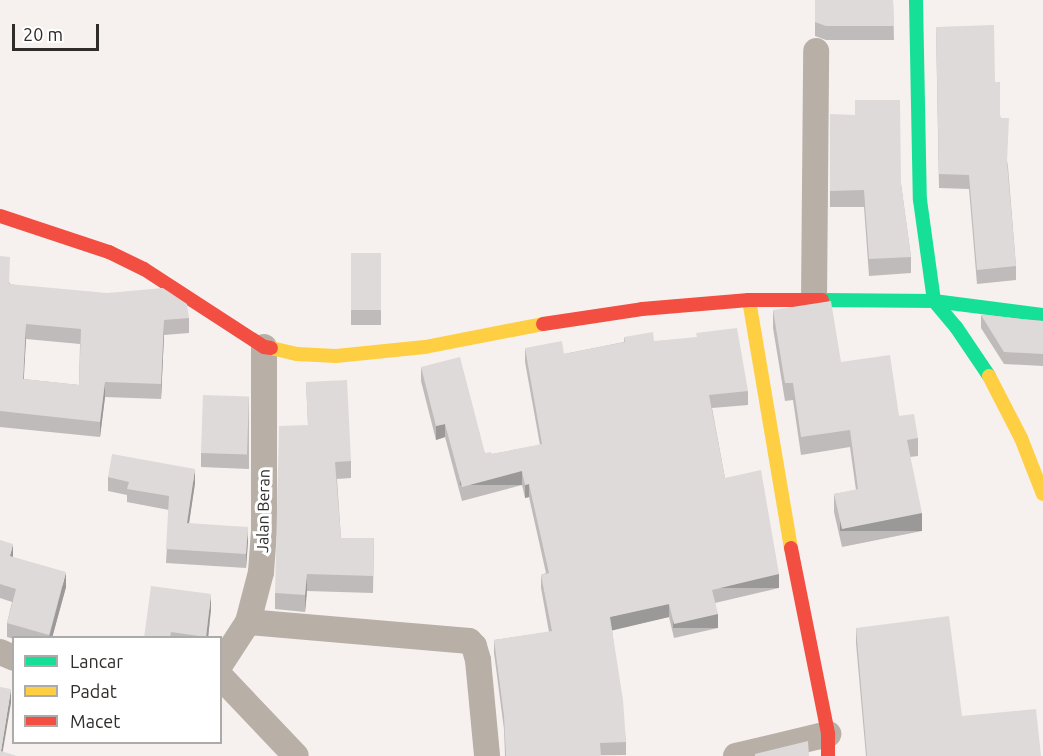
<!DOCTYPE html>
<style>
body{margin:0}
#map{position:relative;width:1043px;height:756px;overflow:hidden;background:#f6f1ef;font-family:Ubuntu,sans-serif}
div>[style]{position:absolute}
.street>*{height:26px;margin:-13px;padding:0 13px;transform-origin:13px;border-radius:13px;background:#b8afa6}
.fast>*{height:14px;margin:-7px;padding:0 7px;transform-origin:7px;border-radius:7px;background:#16e098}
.slow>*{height:14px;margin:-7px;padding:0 7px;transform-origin:7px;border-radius:7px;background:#ffcf43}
.jam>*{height:14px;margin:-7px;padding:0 7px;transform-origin:7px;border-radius:7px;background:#f24e42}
.wall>*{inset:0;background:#bfbbbb;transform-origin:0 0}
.shaded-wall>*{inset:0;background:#9b9998;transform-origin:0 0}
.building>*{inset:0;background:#dedad9;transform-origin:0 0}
span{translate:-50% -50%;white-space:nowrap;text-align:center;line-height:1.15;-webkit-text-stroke:6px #fff;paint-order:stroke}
.street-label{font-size:16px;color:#2f2c2a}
.legend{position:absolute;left:12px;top:636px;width:210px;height:108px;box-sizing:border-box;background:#fff;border:2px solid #acabaa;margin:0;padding:8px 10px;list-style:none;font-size:18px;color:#2f2c2a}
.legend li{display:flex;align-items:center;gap:12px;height:30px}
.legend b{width:30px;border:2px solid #acabaa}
.scale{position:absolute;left:12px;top:24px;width:87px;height:27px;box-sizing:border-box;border:3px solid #2f2c2a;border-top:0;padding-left:8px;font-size:18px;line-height:21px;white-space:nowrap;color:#2f2c2a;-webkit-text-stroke:4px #fff;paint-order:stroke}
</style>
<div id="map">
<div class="street">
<div style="left:814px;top:301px;width:250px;rotate:-89.5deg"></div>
<div style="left:248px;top:622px;width:222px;rotate:4.9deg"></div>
<div style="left:469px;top:641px;width:7px;rotate:45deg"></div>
<div style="left:474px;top:646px;width:15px;rotate:74deg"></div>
<div style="left:478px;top:660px;width:96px;rotate:84.6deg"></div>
<div style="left:0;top:652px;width:15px;rotate:23deg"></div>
<div style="left:220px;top:665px;width:51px;rotate:-56.9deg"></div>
<div style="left:248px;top:622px;width:52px;rotate:-75.4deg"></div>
<div style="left:261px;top:572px;width:41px;rotate:-85.8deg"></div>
<div style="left:264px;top:531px;width:184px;rotate:-90deg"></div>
<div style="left:220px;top:676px;width:110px;rotate:46.5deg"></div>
<div style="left:736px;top:756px;width:95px;rotate:-13.4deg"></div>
</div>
<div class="fast">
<div style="left:916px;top:0;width:200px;rotate:88.9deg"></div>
<div style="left:920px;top:200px;width:102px;rotate:82.1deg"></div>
<div style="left:934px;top:301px;width:34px;rotate:50deg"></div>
<div style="left:956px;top:327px;width:59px;rotate:56deg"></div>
<div style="left:822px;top:300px;width:112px;rotate:0.5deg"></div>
<div style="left:934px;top:301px;width:110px;rotate:7.3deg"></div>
</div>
<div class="slow">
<div style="left:749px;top:300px;width:252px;rotate:80.4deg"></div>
<div style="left:271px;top:348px;width:27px;rotate:13deg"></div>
<div style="left:297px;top:354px;width:39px;rotate:3deg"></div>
<div style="left:336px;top:356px;width:89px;rotate:-5.8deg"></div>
<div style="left:425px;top:347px;width:120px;rotate:-11deg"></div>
<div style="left:989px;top:376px;width:70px;rotate:62.7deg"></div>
<div style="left:1021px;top:438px;width:60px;rotate:68.6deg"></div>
</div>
<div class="jam">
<div style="left:0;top:216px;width:115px;rotate:18.3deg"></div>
<div style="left:109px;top:252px;width:39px;rotate:26deg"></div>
<div style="left:144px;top:269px;width:143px;rotate:33deg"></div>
<div style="left:264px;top:347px;width:7px;rotate:8deg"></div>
<div style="left:543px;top:324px;width:100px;rotate:-8.6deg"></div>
<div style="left:642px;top:309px;width:107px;rotate:-4.8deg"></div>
<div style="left:749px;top:300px;width:73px"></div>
<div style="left:791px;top:548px;width:190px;rotate:78.7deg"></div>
<div style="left:828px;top:734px;width:22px;rotate:90deg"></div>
</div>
<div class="wall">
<div style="clip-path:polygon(815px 0,893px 0,894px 40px,826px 40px,815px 36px)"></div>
<div style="clip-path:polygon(936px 27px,995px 82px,1008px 167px,1016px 266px,1016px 280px,977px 284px,969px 189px,939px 188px)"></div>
<div style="clip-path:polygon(830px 114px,901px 184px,911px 257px,911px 273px,869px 276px,864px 207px,830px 207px)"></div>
<div style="left:351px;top:253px;width:30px;height:72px"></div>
<div style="clip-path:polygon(evenodd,0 256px,10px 284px,189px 318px,189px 333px,164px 335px,161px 399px,105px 397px,100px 437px,0 427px,0 256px,26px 339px,80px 344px,79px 385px,23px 379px,26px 339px)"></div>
<div style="clip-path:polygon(773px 310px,841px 362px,899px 416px,918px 438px,918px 456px,910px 457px,922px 531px,842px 547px,834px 512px,834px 494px,856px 490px,850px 447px,801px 455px,793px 400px,785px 401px,773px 328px)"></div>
<div style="clip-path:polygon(981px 315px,1043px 321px,1043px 366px,1004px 364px,981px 328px)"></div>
<div style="clip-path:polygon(624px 337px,654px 341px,748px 391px,748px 405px,712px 408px,725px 478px,779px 588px,715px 603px,718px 628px,674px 638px,669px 617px,612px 630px,626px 742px,626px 755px,505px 756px,504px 729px,494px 653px,494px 640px,549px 632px,541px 588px,541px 575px,546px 573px,529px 497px,525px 498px,522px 485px,462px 501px,445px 437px,436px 440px,421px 381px,421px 367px,485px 453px,492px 454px,540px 445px,525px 362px,525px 348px,564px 354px,624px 342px)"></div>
<div style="clip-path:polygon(306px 382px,351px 461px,351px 478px,337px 479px,341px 538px,374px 538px,373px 593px,307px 591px,305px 612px,275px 609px,275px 593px,308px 425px)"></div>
<div style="clip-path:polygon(249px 397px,249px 469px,201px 467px,201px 453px)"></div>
<div style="clip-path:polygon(108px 477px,195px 483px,189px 523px,248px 541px,246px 568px,166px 563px,169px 510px,127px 502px,127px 495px,108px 491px)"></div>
<div style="clip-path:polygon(0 540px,13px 557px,66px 587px,52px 638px,14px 638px,14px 639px,7px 637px,7px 623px,12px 602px,0 598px)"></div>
<div style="clip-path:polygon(211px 609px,208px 638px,144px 638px)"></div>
<div style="clip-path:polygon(856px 628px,962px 716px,1041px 756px,866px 756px,856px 643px)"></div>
</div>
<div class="shaded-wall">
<div style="clip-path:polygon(164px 320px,164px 335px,161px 399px,161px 384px)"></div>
<div style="clip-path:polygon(26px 324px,26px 339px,23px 394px,23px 379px)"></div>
<div style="clip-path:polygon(105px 382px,105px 397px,100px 437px,100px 422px)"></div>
<div style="clip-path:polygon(445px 424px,445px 437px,436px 440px,436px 426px)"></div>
<div style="clip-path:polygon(195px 469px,195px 483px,187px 537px,187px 523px)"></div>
<div style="left:522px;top:471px;width:14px;height:62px;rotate:90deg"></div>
<div style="clip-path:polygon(529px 484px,529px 497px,525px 498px,525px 485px)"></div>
<div style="left:922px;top:513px;width:18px;height:82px;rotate:90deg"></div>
<div style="clip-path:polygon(248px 527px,248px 541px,246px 568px,246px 554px)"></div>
<div style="clip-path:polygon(13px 544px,13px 558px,10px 556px)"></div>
<div style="clip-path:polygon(66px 572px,66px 587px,52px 638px,49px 638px)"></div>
<div style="clip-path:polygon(307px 574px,307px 591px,305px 612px,305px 595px)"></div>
<div style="left:779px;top:574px;width:14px;height:69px;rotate:90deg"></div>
<div style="clip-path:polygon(211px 594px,211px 609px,208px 638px,206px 638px)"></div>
<div style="clip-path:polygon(669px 604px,669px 617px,610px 631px,610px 617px)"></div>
<div style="left:718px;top:614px;width:14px;height:45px;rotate:90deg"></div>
<div style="clip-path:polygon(11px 689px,11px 703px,2px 756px,1px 751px)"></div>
</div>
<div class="building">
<div style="clip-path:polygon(815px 0,893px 0,894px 26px,826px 26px,815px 22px)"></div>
<div style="clip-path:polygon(994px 25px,995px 82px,1000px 82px,1000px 118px,1009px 118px,1007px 162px,1016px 266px,977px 270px,969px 175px,939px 174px,936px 27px)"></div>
<div style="clip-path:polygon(855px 100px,900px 100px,901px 184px,911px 257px,869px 259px,864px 190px,830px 191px,830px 114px,855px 115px)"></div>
<div style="left:351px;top:253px;width:30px;height:57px"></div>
<div style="clip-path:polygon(evenodd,0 256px,10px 257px,9px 284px,107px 293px,163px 288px,187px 304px,189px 318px,164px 320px,161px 384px,105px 382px,100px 422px,0 411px,0 256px,26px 324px,81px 329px,79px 385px,23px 379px,26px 324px)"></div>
<div style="clip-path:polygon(831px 301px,841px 362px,890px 355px,899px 416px,914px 414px,918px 438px,907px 440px,922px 513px,842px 529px,834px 494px,858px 489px,850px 430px,801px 437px,793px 383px,785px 383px,773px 310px)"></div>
<div style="clip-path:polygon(981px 315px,1043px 321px,1043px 354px,1004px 352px)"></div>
<div style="clip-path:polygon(737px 328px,748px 391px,709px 395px,725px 478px,761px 470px,779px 574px,712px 590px,718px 614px,674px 624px,669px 604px,610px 617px,623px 700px,626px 742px,600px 743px,601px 756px,506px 756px,504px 716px,494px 640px,552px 631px,541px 575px,549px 573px,529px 484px,525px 485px,522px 471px,462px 487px,445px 424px,436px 426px,421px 367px,460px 357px,485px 453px,491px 452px,492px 454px,542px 444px,525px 348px,562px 341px,564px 354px,625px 342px,624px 337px,653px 332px,654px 341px,697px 337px,696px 333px)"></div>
<div style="clip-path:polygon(347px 380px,351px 461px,335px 462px,341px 538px,374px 538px,373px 576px,307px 574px,305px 595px,275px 593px,279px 426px,308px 425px,306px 382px)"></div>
<div style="left:203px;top:395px;width:46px;height:58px;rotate:2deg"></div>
<div style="clip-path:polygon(112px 454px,195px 469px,187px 523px,248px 527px,246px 554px,166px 549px,169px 496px,127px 489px,129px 482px,108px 477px)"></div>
<div style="clip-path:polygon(0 540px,13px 544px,10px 556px,66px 572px,49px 635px,7px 623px,16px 589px,0 584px)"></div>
<div style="clip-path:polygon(151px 586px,211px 594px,206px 637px,171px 632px,170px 638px,144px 638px)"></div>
<div style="clip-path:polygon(949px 616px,962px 716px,1036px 709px,1041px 756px,867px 756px,856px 628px)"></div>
<div style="clip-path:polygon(0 687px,11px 689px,1px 751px,17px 756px,0 756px)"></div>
<div style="clip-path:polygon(808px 741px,809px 756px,755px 756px,755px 754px)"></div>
</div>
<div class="street-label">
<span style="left:263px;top:511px;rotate:-89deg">Jalan Beran</span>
</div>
<ul class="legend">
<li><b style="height:8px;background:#16e098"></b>Lancar</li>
<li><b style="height:8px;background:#ffcf43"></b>Padat</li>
<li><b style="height:8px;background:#f24e42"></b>Macet</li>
</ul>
<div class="scale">20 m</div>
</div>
